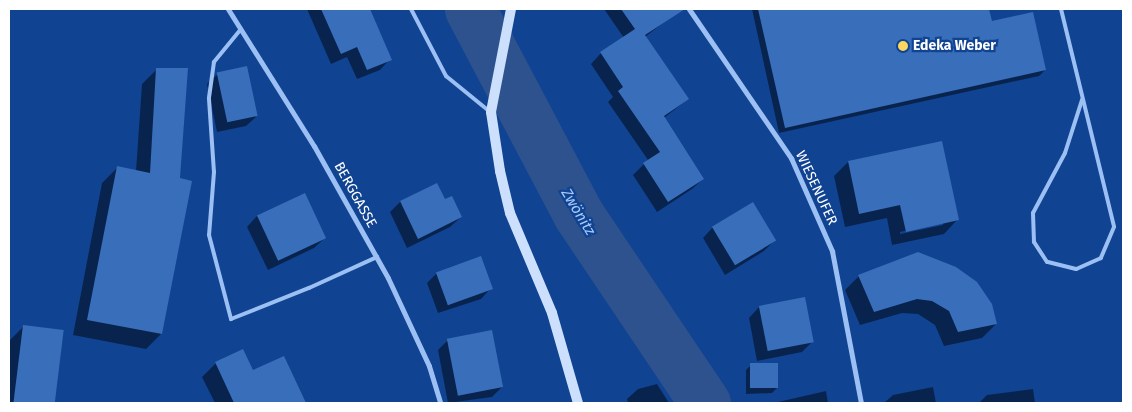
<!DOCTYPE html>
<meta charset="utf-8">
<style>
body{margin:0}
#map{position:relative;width:1132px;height:412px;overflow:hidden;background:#104492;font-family:"Fira Sans",sans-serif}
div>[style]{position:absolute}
.shadow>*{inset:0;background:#0007}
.river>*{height:51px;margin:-25.5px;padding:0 25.5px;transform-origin:25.5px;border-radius:25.5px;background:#2d528d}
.building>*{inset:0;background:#396eba;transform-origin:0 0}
.lane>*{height:4px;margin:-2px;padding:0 2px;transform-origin:2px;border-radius:2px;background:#9cc0f3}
.street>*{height:5px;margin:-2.5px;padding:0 2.5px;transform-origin:2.5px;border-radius:2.5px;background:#9cc0f3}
.secondary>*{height:10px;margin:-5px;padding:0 5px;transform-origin:5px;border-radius:5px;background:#ccdffd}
.dots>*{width:14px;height:14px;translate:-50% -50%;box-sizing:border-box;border:2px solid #104492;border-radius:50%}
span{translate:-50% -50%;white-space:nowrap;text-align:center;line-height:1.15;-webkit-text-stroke:4.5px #104492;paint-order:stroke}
.poi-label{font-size:14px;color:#fff;font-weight:700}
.left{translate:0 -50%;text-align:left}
.street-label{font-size:14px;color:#fff}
.water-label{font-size:15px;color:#a8cafa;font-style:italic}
.frame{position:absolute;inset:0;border:10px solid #fff;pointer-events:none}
</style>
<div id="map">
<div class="shadow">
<div style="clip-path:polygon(307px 9px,368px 9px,390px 59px,380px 70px,357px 79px,347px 57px,331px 64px)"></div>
<div style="clip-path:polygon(604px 9px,667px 9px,672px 16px,645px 37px,688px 99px,664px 118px,703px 179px,692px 189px,657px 212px,633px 175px,648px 160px,608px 102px,613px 97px,591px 64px,601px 53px,624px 38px)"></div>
<div style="clip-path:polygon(752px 9px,988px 9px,991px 23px,1045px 70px,1039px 76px,779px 133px)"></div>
<div style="clip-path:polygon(157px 69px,179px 179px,191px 182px,161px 334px,146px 349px,73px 335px,102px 183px,117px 168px,136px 171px,142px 84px)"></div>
<div style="clip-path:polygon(218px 74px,257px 116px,246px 126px,217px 132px,207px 84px)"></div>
<div style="clip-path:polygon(evenodd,848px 162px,957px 220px,944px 234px,892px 245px,887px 218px,845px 227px,834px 176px,848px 162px,943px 222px,943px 225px,900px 234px,900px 232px,943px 222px)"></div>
<div style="clip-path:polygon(437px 184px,444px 201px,461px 217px,450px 227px,407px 248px,390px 212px,400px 202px)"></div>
<div style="clip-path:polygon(304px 194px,325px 238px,314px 248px,268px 270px,247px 227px,257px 216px)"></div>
<div style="clip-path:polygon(713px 227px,774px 241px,764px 251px,725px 275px,703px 238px)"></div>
<div style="clip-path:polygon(956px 268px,996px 324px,982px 338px,944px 346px,935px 325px,918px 314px,902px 313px,860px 325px,845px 290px,859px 276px)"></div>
<div style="clip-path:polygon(437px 273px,491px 288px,481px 299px,438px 313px,427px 283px)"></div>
<div style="clip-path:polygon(759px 307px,812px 342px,802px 352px,757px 361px,749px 318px)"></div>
<div style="clip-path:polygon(24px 326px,63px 332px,52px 403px,9px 403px,10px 340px)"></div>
<div style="clip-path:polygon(448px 340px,502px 387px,492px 397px,448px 403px,438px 350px)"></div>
<div style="clip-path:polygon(284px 358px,305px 403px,215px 403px,202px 377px,216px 363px,252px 372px)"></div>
<div style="clip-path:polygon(751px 365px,777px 388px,772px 393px,746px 394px,746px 370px)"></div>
<div style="clip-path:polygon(657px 384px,669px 403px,628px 403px,627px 399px,638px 389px)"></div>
<div style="clip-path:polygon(933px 387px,936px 403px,884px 403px,893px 395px)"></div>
<div style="clip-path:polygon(1033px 389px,1035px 403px,979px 403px,987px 395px)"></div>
<div style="clip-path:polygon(826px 391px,828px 403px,776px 403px,778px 402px)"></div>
</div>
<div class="river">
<div style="left:470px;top:9px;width:232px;rotate:62.2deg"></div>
<div style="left:578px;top:214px;width:228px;rotate:56.1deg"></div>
</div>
<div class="building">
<div style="clip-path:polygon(321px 9px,370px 9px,392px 60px,367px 70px,357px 47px,341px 54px)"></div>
<div style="clip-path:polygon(621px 9px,685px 9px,645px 35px,689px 99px,664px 116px,704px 179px,668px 202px,643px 163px,660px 152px,618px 91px,623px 87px,600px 52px,635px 29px)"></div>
<div style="clip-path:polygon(758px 9px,989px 9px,992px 21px,1033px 12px,1046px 70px,785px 128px)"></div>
<div style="left:247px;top:66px;width:51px;height:31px;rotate:78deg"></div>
<div style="clip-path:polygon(156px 68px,188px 68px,180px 178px,192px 181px,162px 334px,87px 320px,117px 166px,150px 173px)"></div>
<div style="clip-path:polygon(942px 141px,959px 220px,906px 232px,900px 205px,859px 214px,848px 161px)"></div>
<div style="clip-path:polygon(437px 183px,445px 199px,452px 196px,462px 217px,418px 239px,400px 201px)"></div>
<div style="left:305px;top:193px;width:50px;height:53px;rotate:65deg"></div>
<div style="left:753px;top:202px;width:45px;height:48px;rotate:59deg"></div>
<div style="clip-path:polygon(918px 252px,956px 267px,977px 282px,992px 304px,997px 324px,958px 332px,949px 311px,932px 301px,917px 299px,874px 312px,858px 275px)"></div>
<div style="left:481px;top:256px;width:35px;height:48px;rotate:70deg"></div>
<div style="left:805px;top:297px;width:46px;height:47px;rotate:79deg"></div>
<div style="left:23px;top:325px;width:41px;height:79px;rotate:7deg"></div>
<div style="left:492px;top:330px;width:58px;height:46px;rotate:79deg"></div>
<div style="clip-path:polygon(243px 349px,253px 370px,284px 356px,306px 403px,234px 403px,215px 362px)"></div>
<div style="left:778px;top:363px;width:25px;height:28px;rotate:90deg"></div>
</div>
<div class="lane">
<div style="left:411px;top:9px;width:76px;rotate:62.4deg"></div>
<div style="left:446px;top:76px;width:55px;rotate:39.1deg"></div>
<div style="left:1061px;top:9px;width:224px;rotate:76.3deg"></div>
<div style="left:1114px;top:227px;width:34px;rotate:113deg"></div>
<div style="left:1101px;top:258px;width:27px;rotate:156deg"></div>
<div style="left:1076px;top:269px;width:30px;rotate:-166deg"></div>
<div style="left:1047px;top:262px;width:24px;rotate:-123deg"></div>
<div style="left:1034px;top:242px;width:29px;rotate:-92deg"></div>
<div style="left:1033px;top:213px;width:68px;rotate:-61.9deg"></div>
<div style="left:1065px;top:153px;width:56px;rotate:-72.2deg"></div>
<div style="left:241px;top:29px;width:43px;rotate:129.3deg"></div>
<div style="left:214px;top:62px;width:37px;rotate:98deg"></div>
<div style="left:209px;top:99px;width:73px;rotate:86.1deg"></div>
<div style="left:214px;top:172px;width:63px;rotate:94.5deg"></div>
<div style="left:209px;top:235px;width:87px;rotate:75.3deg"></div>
<div style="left:231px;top:319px;width:84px;rotate:-21.7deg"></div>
<div style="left:309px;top:288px;width:75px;rotate:-24.5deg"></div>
</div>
<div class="street">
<div style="left:228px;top:9px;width:162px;rotate:57.9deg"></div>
<div style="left:314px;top:146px;width:151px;rotate:60.7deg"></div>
<div style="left:388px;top:278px;width:97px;rotate:65deg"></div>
<div style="left:429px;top:366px;width:39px;rotate:73deg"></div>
<div style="left:689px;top:9px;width:181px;rotate:55.6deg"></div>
<div style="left:791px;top:158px;width:102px;rotate:66.2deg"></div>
<div style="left:832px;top:251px;width:155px;rotate:79.2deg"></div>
</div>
<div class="secondary">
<div style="left:511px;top:9px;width:105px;rotate:101deg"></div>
<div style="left:491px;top:112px;width:60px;rotate:81.3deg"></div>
<div style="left:500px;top:171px;width:43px;rotate:76.6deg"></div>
<div style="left:510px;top:213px;width:108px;rotate:67.2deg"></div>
<div style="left:552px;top:313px;width:94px;rotate:73.9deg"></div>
</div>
<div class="dots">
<div style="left:903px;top:46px;background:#ffd75e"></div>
</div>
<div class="poi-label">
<span class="left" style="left:913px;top:46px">Edeka Weber</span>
</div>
<div class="street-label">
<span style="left:816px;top:188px;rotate:65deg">WIESENUFER</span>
<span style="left:355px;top:195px;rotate:61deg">BERGGASSE</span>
</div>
<div class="water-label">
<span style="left:578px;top:212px;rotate:59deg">Zwönitz</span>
</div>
<div class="frame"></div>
</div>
